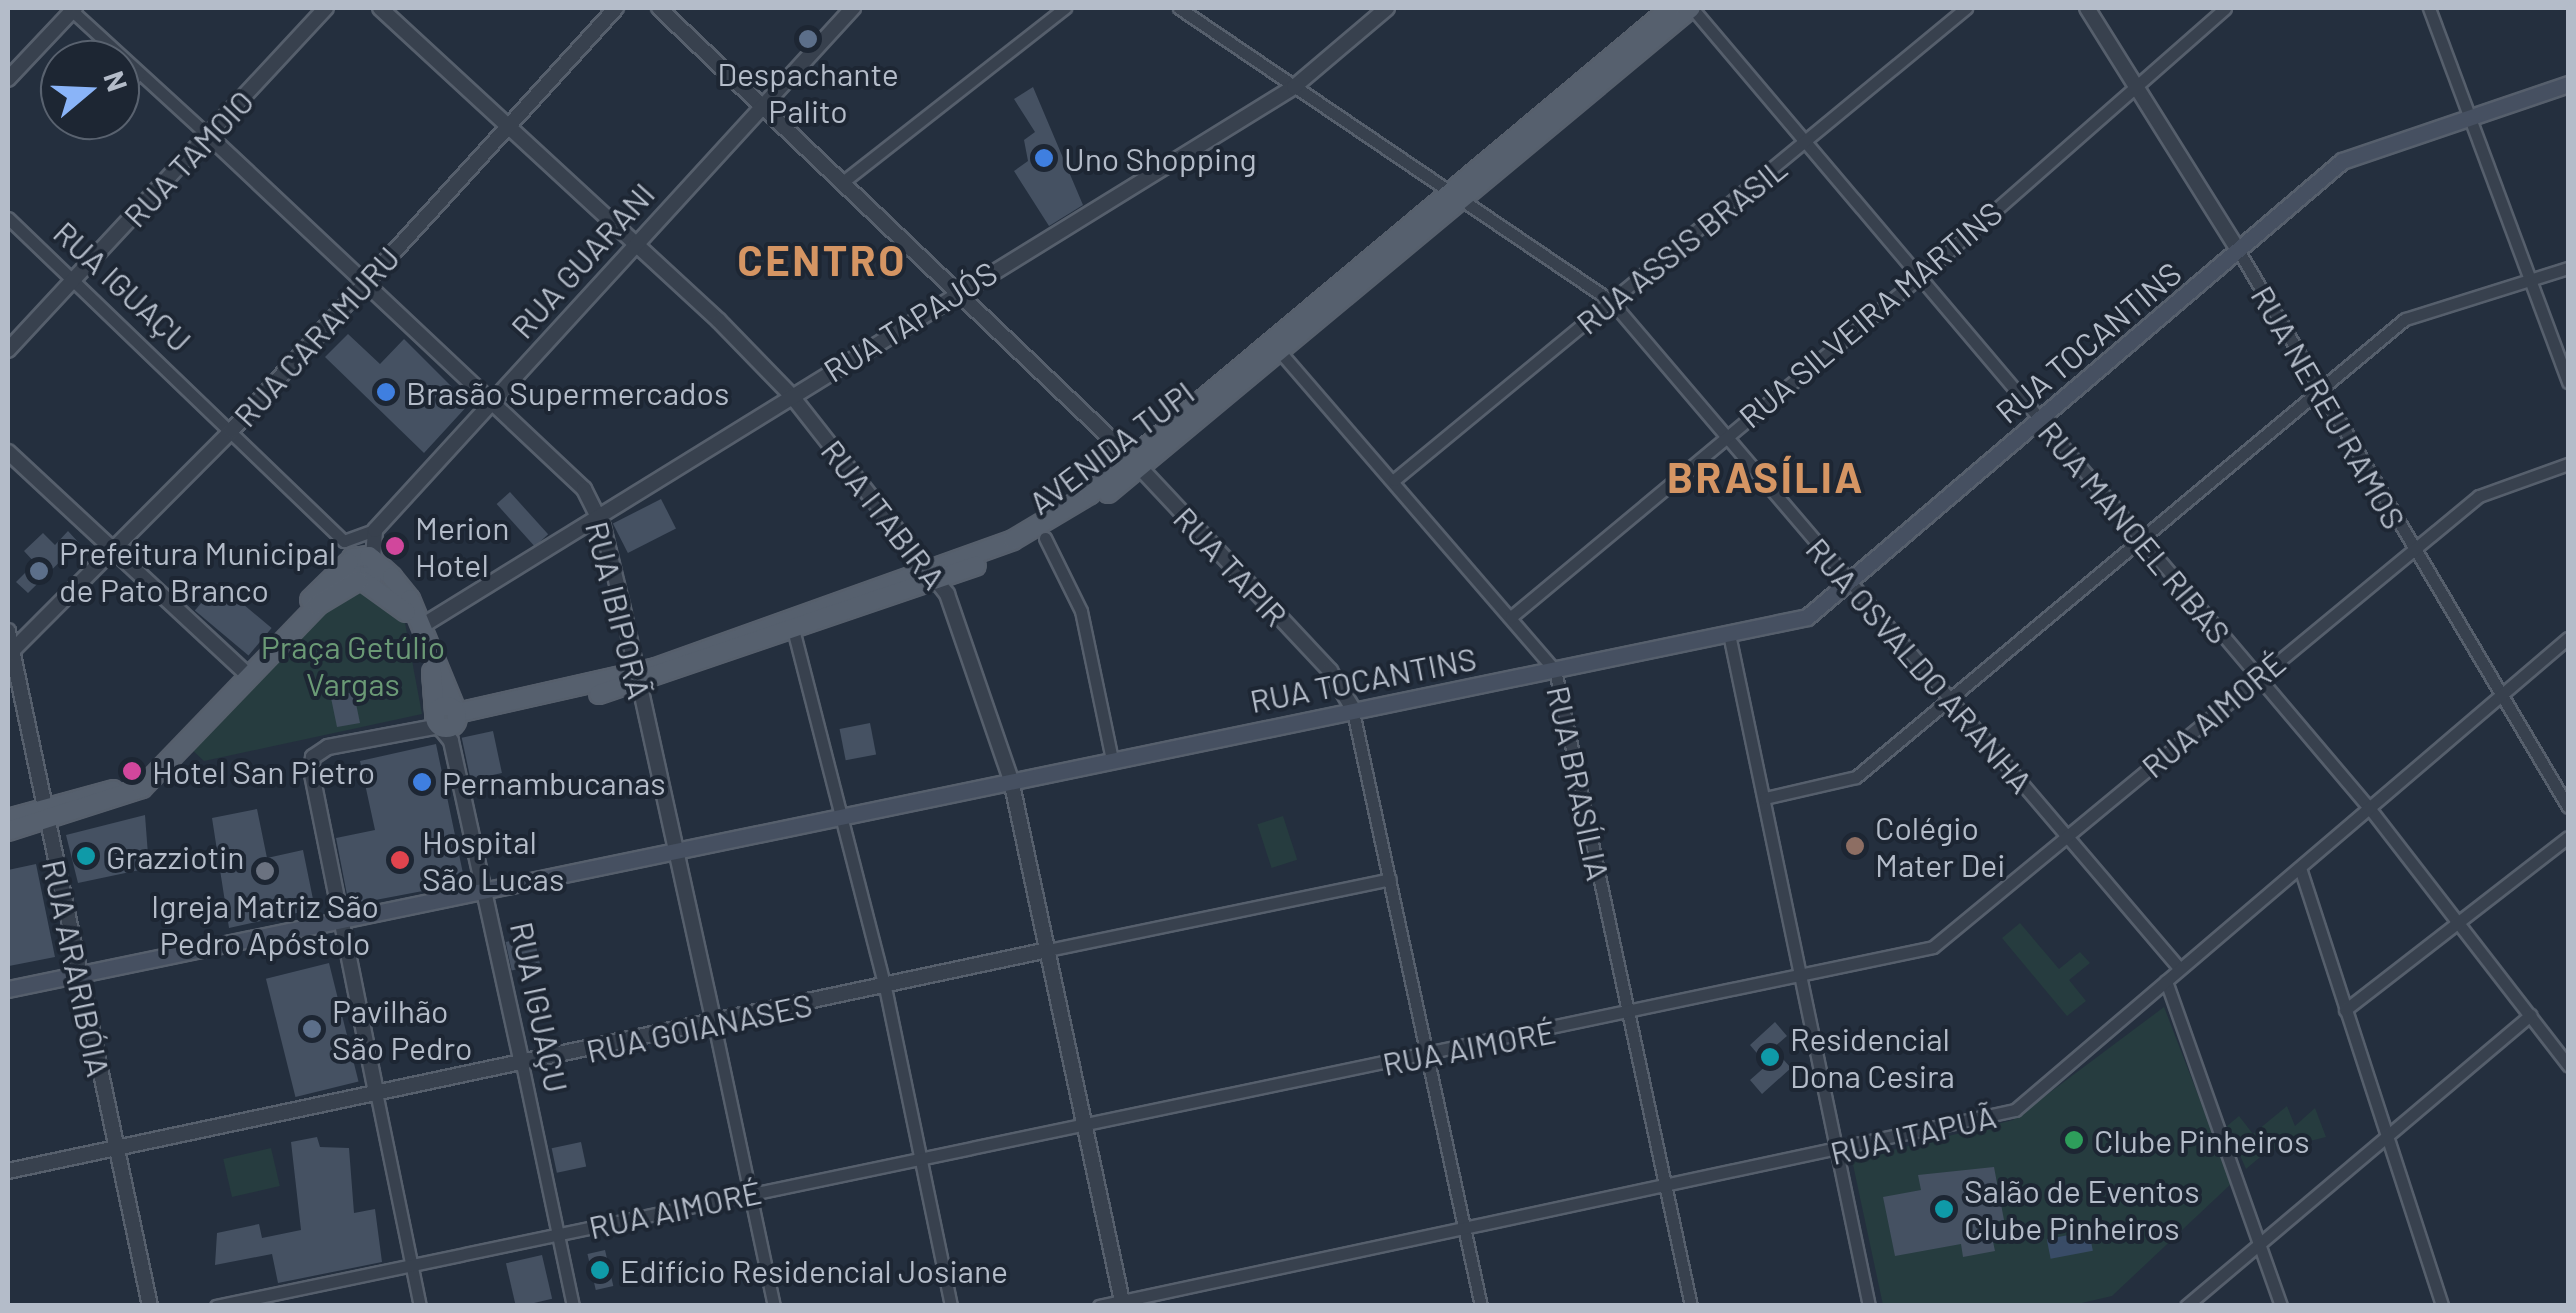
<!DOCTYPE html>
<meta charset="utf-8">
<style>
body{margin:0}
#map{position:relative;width:2576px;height:1313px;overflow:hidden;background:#242f3e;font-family:Barlow,sans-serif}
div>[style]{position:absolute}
.green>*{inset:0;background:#263c3f;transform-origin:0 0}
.water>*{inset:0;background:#394c67;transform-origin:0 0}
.building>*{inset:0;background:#455162;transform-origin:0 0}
.roads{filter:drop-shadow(2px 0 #565f6c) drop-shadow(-2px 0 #565f6c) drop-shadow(0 2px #565f6c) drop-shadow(0 -2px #565f6c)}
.minor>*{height:11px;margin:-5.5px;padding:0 5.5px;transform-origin:5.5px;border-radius:5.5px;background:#38414e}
.tertiary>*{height:14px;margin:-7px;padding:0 7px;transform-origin:7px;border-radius:7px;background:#38414e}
.secondary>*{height:15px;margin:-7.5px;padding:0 7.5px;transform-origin:7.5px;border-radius:7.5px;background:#465061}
.primary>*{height:18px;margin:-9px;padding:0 9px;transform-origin:9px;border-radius:9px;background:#56606e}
.primary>.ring{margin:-9px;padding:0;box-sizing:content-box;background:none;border:18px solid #56606e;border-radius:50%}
.dots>*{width:28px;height:28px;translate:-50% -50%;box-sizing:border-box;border:5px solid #1d2633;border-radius:50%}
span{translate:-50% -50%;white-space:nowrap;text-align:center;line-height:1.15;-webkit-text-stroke:8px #1d2633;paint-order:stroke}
.poi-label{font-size:32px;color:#b4bcc9}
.left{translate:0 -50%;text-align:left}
.street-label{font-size:32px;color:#b4bcc9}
.park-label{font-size:32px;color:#6b9a76}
.district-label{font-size:42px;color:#d59563;font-weight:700;letter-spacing:2.5px}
.frame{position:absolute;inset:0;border:10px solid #b4bcc9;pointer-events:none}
.north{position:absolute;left:40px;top:40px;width:100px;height:100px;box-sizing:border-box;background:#1d2633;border:2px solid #59626f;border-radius:50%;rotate:71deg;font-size:28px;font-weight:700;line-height:40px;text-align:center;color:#b4bcc9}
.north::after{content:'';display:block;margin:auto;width:35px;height:45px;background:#8ab4f8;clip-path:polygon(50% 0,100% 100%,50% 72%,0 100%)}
</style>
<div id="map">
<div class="green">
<div style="clip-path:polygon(365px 587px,391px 602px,405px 623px,422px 714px,204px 761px,189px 747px,324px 604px)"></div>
<div style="left:1283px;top:816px;width:46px;height:27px;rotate:72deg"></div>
<div style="clip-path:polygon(2020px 923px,2059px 969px,2080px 952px,2090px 963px,2069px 980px,2086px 1001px,2067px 1016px,2002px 938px)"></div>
<div style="clip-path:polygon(2164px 1007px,2232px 1183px,2112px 1296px,2073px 1305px,1883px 1305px,1852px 1160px,2013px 1120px)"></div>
<div style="clip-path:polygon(2287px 1106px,2295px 1126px,2315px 1108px,2326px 1137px,2266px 1152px,2246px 1169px,2227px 1126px,2239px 1116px,2253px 1134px)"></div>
<div style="left:271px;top:1148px;width:39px;height:49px;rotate:77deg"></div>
</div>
<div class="water">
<div style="left:2089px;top:1231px;width:20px;height:43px;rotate:79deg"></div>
</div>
<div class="building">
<div style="clip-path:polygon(1033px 87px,1083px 205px,1049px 226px,1014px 171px,1028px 161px,1024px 140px,1035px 132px,1014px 99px)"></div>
<div style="clip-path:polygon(348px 334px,380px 364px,404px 339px,469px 404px,424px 453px,325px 357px)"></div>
<div style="left:510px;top:492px;width:57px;height:18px;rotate:48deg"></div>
<div style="left:661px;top:499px;width:33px;height:54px;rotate:63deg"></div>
<div style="clip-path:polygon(68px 531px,79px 543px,28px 593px,16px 582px,35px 563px,24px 551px,43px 533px,55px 545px)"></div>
<div style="left:218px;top:583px;width:70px;height:36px;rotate:40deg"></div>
<div style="clip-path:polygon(340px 691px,354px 694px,360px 723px,337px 727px,330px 693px)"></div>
<div style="left:870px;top:723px;width:32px;height:31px;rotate:79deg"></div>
<div style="left:493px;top:731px;width:43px;height:32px;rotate:78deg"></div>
<div style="clip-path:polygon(436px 744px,465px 883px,349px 905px,336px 838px,375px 830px,360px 761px)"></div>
<div style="clip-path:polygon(257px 809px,267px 858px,303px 850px,315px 909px,229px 928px,212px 818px)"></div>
<div style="clip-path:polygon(145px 815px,149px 868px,78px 883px,66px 835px)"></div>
<div style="clip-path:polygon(36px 864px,55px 957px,9px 966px,8px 870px)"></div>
<div style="left:534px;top:936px;width:29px;height:29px;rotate:78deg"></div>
<div style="left:329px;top:963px;width:122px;height:65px;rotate:76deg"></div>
<div style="clip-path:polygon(1775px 1022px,1787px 1036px,1773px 1048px,1791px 1068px,1762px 1094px,1750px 1080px,1767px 1065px,1750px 1045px)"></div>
<div style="clip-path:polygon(317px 1137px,320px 1147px,349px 1148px,354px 1213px,375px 1209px,382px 1262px,278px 1283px,272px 1254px,215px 1265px,217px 1233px,259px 1224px,262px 1238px,301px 1230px,291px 1142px)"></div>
<div style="left:581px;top:1142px;width:25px;height:30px;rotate:78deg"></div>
<div style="clip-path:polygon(1994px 1167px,2004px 1220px,1989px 1223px,1995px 1251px,1963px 1257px,1961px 1244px,1895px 1256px,1883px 1197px,1921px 1190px,1918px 1175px)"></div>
<div style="left:605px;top:1250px;width:37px;height:18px;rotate:77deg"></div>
<div style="left:542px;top:1255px;width:45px;height:37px;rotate:77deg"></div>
</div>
<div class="roads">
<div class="minor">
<div style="left:69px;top:8px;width:193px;rotate:42.5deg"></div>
<div style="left:1179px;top:8px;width:522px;rotate:34.15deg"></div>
<div style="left:1611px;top:301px;width:877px;rotate:49.58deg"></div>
<div style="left:1692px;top:8px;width:1049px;rotate:49.75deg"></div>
<div style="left:2370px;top:809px;width:324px;rotate:52.3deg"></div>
<div style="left:2429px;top:8px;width:399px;rotate:69.6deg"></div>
<div style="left:120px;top:94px;width:28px;rotate:-48deg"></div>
<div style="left:86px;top:132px;width:16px;rotate:-47deg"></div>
<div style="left:844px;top:181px;width:281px;rotate:-38.1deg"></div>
<div style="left:8px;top:218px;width:466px;rotate:43.9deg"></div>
<div style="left:344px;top:541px;width:33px;rotate:-20deg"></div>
<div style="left:2238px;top:250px;width:647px;rotate:59.35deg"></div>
<div style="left:1281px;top:353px;width:419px;rotate:49.2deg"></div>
<div style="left:1555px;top:670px;width:650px;rotate:77.93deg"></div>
<div style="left:1394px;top:480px;width:742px;rotate:-39.53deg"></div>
<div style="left:1045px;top:538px;width:81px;rotate:63.7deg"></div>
<div style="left:1081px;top:611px;width:152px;rotate:78.2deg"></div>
<div style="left:1511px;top:617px;width:528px;rotate:-39.78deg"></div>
<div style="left:1917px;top:279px;width:410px;rotate:-41.3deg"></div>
<div style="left:794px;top:633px;width:366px;rotate:75.6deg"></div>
<div style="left:885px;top:987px;width:326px;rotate:78.3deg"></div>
<div style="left:1729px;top:634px;width:686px;rotate:78.23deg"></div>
<div style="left:1352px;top:707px;width:613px;rotate:77.85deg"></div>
<div style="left:1765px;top:798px;width:93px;rotate:-13deg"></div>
<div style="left:1856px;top:777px;width:715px;rotate:-39.84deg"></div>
<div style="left:2405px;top:319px;width:171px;rotate:-17.4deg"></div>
<div style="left:2300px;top:868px;width:460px;rotate:72deg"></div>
<div style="left:1048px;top:950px;width:349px;rotate:-11.7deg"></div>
<div style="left:2166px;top:981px;width:345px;rotate:70.5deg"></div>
<div style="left:2345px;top:1010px;width:282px;rotate:-37.8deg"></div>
<div style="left:714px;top:1024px;width:288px;rotate:78deg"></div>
<div style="left:522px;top:1064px;width:247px;rotate:78.1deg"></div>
<div style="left:376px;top:1092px;width:218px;rotate:78.4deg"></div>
<div style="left:216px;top:1306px;width:1754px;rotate:-11.81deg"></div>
<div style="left:1933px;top:947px;width:708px;rotate:-39.56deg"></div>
<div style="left:2479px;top:496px;width:95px;rotate:-19.8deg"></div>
<div style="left:1099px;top:1306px;width:937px;rotate:-12.08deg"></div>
<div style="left:2015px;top:1110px;width:727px;rotate:-40.48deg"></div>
<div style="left:2186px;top:1306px;width:451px;rotate:-40.2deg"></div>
</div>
<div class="tertiary">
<div style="left:380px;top:8px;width:461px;rotate:42.7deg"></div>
<div style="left:719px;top:321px;width:103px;rotate:45.8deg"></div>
<div style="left:791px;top:395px;width:253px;rotate:51.9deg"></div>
<div style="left:947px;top:594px;width:197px;rotate:71deg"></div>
<div style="left:1011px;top:780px;width:538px;rotate:77.98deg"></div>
<div style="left:659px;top:8px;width:651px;rotate:43.63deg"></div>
<div style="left:1130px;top:457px;width:293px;rotate:46.9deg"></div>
<div style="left:1330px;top:671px;width:42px;rotate:58.6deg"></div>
<div style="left:2087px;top:8px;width:285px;rotate:58deg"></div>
<div style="left:8px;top:79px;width:98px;rotate:-46.7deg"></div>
<div style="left:211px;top:138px;width:512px;rotate:43.26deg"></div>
<div style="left:584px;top:489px;width:42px;rotate:63.4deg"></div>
<div style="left:603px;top:527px;width:84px;rotate:76.3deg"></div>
<div style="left:623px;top:609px;width:425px;rotate:77.6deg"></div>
<div style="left:8px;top:350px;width:467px;rotate:-47.1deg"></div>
<div style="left:8px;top:452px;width:321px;rotate:42.9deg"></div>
<div style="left:373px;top:559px;width:29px;rotate:-86deg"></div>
<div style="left:375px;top:530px;width:708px;rotate:-47.52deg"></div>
<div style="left:425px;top:624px;width:1022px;rotate:-31.71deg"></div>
<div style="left:1294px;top:87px;width:122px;rotate:-40.3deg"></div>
<div style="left:8px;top:631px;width:690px;rotate:78.12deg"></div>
<div style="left:8px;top:655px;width:316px;rotate:-45.1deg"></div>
<div style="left:231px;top:431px;width:572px;rotate:-47.69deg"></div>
<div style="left:376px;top:1092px;width:328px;rotate:-101.4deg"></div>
<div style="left:311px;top:771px;width:14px;rotate:-82deg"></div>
<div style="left:313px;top:757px;width:18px;rotate:-34deg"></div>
<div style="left:328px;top:747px;width:113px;rotate:-10.7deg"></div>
<div style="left:439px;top:726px;width:19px;rotate:51deg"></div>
<div style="left:451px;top:741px;width:331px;rotate:77.6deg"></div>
<div style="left:8px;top:1171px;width:1063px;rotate:-12deg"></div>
</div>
<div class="secondary">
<div style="left:8px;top:989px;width:1837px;rotate:-11.68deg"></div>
<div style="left:1807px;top:617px;width:703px;rotate:-40.44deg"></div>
<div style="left:2342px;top:161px;width:239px;rotate:-18.8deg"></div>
</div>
<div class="primary">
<div style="left:1108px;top:493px;width:758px;rotate:-39.76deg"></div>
<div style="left:373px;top:559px;width:18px;rotate:93deg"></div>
<div style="left:372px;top:577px;width:21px;rotate:-175deg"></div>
<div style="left:351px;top:575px;width:17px;rotate:-87deg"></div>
<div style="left:352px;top:558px;width:17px;rotate:-7deg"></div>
<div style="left:369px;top:556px;width:31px;rotate:42deg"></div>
<div style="left:392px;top:577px;width:28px;rotate:51deg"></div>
<div style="left:410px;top:599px;width:123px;rotate:67.6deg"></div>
<div style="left:457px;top:713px;width:204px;rotate:-12.7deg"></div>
<div style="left:656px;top:668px;width:379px;rotate:-19.7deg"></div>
<div style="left:1013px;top:540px;width:90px;rotate:-30.9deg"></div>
<div style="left:1090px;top:494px;width:757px;rotate:-39.91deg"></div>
<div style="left:363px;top:581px;width:53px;rotate:35.8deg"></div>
<div style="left:310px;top:600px;width:54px;rotate:-44.3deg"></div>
<div style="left:432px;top:672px;width:41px;rotate:85.8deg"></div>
<div style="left:599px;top:694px;width:398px;rotate:-18.8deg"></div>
<div class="ring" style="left:435px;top:706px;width:4px;height:4px"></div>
<div style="left:8px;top:819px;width:109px;rotate:-15.4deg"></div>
<div style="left:8px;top:831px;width:141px;rotate:-17.8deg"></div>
<div style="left:142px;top:788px;width:254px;rotate:-46.1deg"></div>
<div style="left:318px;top:605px;width:47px;rotate:-31deg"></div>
</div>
</div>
<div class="dots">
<div style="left:808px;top:39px;background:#5c6f8a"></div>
<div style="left:1044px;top:158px;background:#3f7fe0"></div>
<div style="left:386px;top:392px;background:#3f7fe0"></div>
<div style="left:395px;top:546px;background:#d1479c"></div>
<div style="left:39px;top:571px;background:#5c6f8a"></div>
<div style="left:132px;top:771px;background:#d1479c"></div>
<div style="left:422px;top:782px;background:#3f7fe0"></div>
<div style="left:1855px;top:846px;background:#8d6e63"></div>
<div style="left:86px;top:856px;background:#0f9aa8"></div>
<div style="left:400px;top:860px;background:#e0444e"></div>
<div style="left:265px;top:871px;background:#6b7280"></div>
<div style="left:312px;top:1029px;background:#5c6f8a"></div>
<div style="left:1770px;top:1057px;background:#0f9aa8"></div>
<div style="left:2074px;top:1140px;background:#2e9e5b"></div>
<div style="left:1944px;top:1209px;background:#0f9aa8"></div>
<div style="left:600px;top:1270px;background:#0f9aa8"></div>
</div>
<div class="poi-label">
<span style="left:808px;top:92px">Despachante<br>Palito</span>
<span class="left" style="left:1064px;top:158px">Uno Shopping</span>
<span class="left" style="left:406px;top:392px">Brasão Supermercados</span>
<span class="left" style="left:415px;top:546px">Merion<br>Hotel</span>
<span class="left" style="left:59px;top:571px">Prefeitura Municipal<br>de Pato Branco</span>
<span class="left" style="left:152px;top:771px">Hotel San Pietro</span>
<span class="left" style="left:442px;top:782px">Pernambucanas</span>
<span class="left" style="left:1875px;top:846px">Colégio<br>Mater Dei</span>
<span class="left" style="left:422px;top:860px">Hospital<br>São Lucas</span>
<span class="left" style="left:106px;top:856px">Grazziotin</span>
<span style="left:265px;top:924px">Igreja Matriz São<br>Pedro Apóstolo</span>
<span class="left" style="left:332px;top:1029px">Pavilhão<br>São Pedro</span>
<span class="left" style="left:1790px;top:1057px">Residencial<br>Dona Cesira</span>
<span class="left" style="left:2094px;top:1140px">Clube Pinheiros</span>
<span class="left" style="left:1964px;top:1209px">Salão de Eventos<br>Clube Pinheiros</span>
<span class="left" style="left:620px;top:1270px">Edifício Residencial Josiane</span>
</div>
<div class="street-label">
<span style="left:188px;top:158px;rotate:-47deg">RUA TAMOIO</span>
<span style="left:1681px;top:245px;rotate:-39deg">RUA ASSIS BRASIL</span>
<span style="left:582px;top:260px;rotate:-48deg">RUA GUARANI</span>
<span style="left:123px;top:286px;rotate:43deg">RUA IGUAÇU</span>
<span style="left:1870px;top:314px;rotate:-40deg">RUA SILVEIRA MARTINS</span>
<span style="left:910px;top:321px;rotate:-32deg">RUA TAPAJÓS</span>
<span style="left:316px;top:336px;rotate:-48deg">RUA CARAMURU</span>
<span style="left:2088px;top:342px;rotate:-40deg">RUA TOCANTINS</span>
<span style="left:2329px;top:407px;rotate:60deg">RUA NEREU RAMOS</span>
<span style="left:1111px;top:447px;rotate:-37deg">AVENIDA TUPI</span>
<span style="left:884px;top:514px;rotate:52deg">RUA ITABIRA</span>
<span style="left:2135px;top:532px;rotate:50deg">RUA MANOEL RIBAS</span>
<span style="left:1231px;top:566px;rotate:47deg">RUA TAPIR</span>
<span style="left:619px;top:610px;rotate:76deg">RUA IBIPORÃ</span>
<span style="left:1920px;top:665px;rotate:49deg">RUA OSVALDO ARANHA</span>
<span style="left:1363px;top:679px;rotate:-11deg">RUA TOCANTINS</span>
<span style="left:2213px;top:714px;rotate:-40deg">RUA AIMORÉ</span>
<span style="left:1579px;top:783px;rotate:78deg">RUA BRASÍLIA</span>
<span style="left:77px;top:968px;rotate:78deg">RUA ARARIBÓIA</span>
<span style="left:540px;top:1007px;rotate:78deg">RUA IGUAÇU</span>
<span style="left:699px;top:1027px;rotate:-12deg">RUA GOIANASES</span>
<span style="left:1469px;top:1047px;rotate:-11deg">RUA AIMORÉ</span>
<span style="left:1913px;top:1134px;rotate:-13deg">RUA ITAPUÃ</span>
<span style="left:675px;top:1209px;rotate:-12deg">RUA AIMORÉ</span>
</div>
<div class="park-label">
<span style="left:353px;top:665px">Praça Getúlio<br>Vargas</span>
</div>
<div class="district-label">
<span style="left:822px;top:259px">CENTRO</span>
<span style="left:1766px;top:476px">BRASÍLIA</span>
</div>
<div class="frame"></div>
<div class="north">N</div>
</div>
